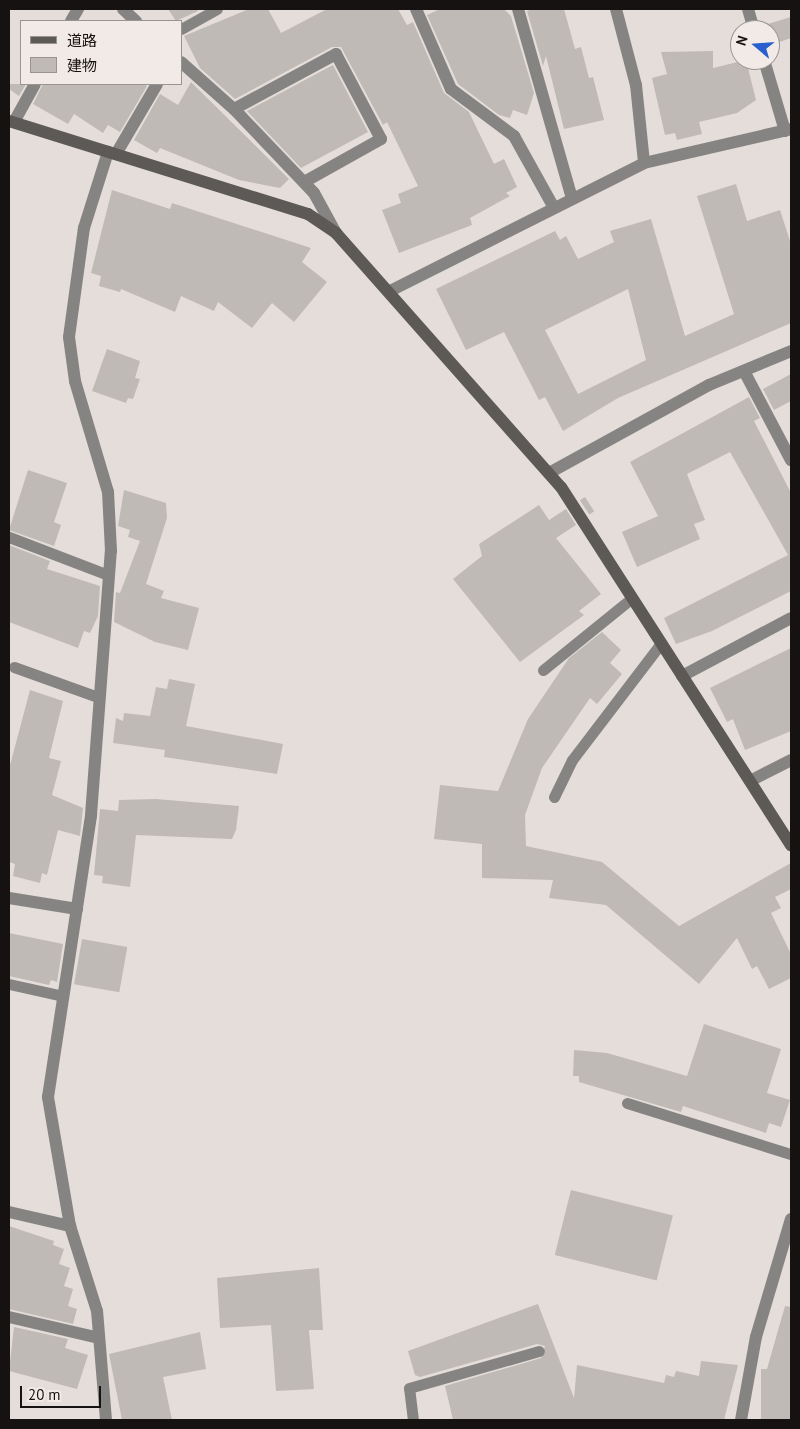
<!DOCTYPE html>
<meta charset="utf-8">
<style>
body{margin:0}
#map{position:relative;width:800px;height:1429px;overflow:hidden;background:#e4ddd9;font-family:"PT Sans","Noto Sans JP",sans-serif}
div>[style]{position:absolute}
.building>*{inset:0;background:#c0bab6;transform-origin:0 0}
.lane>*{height:11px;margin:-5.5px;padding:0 5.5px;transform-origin:5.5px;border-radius:5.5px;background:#868482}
.street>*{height:12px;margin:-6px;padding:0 6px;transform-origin:6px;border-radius:6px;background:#868482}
.secondary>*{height:12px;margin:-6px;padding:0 6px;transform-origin:6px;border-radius:6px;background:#5d5957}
span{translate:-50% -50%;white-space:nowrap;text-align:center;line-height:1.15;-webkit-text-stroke:4px #f1eae6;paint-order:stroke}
.frame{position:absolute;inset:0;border:10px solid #151211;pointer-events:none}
.legend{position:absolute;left:20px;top:20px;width:162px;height:65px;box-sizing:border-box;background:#f1eae6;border:1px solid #999491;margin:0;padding:6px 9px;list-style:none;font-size:15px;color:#151211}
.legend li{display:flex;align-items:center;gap:10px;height:25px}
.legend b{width:25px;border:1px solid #999491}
.north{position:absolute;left:730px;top:20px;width:50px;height:50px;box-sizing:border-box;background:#f1eae6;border:1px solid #999491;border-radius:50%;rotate:288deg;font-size:14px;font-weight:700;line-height:20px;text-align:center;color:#151211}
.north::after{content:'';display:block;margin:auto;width:18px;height:22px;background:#2960cd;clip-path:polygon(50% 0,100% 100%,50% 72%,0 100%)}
.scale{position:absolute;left:20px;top:1386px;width:81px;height:22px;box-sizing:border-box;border:2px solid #151211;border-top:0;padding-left:6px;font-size:15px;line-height:18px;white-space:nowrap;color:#151211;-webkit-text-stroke:4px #f1eae6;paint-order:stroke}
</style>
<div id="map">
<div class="building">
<div style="clip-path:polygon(168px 9px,196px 9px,198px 11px,176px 21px)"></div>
<div style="clip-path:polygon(249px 9px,268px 9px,281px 33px,327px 9px,398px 9px,407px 25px,413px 22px,444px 93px,469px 112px,494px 164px,504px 159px,517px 187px,506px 193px,510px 196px,470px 218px,472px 225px,399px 253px,382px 210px,401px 203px,398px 194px,418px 186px,387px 122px,383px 125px,341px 47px,332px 47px,235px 99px,200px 68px,184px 36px)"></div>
<div style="clip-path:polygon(440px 9px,504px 9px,511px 16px,534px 93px,527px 115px,513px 110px,510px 118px,499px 115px,458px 84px,427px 15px)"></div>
<div style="clip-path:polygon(534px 9px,564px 9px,575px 49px,581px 47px,589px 78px,593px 77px,604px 120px,564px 129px,546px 56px,543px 66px,527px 11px)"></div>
<div style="clip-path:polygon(791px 17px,791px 38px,774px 44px,768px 24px)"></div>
<div style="clip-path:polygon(713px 51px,713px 68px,746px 60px,756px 100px,737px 113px,699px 122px,702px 134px,677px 140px,675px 133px,665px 135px,652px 78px,667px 74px,661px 52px)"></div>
<div style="clip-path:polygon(333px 65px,368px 132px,301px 168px,247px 111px)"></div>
<div style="clip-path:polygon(191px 82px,289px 179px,280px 188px,239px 180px,160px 148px,157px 153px,134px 140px,160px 94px,178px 105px)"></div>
<div style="clip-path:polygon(9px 84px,26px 84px,19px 96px,9px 89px)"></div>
<div style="clip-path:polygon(43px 84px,143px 84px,147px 86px,120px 132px,108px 125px,103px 133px,74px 114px,68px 124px,33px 104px)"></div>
<div style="clip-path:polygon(evenodd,736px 184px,747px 221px,780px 210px,791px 244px,791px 323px,618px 398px,563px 431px,545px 397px,539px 400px,504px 332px,466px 350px,436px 289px,555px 231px,560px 240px,566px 236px,578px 259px,614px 242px,610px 231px,651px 219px,685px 336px,734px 314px,697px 196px,736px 184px,628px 289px,646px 360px,578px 394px,545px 330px,628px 289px)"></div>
<div style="clip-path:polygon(112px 190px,170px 209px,172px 203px,311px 248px,302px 262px,327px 282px,294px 322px,272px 303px,252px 328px,218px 302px,214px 311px,181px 296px,175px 312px,121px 289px,120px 292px,99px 286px,101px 276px,91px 273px)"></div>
<div style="clip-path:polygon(107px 349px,140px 361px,135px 378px,140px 379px,133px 399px,128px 398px,126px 403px,92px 391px)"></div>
<div style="clip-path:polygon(791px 374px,791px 401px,774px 410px,763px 389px)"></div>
<div style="clip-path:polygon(749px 397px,760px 418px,754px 421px,791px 493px,791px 591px,712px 631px,676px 644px,664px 618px,788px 555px,730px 452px,687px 474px,705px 520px,694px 524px,700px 539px,637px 567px,622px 532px,658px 516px,630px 462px)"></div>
<div style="clip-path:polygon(28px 470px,67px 483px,54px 522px,61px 525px,54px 546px,9px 530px)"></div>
<div style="clip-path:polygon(124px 490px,166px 503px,167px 518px,146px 584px,164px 591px,161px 598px,199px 608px,188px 650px,155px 642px,114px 622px,116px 592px,120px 593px,140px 541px,128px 537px,130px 530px,118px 526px)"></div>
<div style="left:585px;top:497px;width:17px;height:6px;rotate:57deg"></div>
<div style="clip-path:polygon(539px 505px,549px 520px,566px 509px,576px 525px,556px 538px,601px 594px,579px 611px,584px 615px,520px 662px,453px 579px,482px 556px,479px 544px)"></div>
<div style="clip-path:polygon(9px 545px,50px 561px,47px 569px,100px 586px,98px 616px,90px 633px,84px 631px,78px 648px,9px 622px)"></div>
<div style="clip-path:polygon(602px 632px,621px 650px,610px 663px,622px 674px,597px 704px,590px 698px,542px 768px,525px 815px,526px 846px,602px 862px,679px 926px,791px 863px,791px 889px,775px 897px,781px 908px,771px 913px,791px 954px,791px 978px,769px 989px,757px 966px,752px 969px,737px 938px,699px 984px,606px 905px,549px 898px,553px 880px,482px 878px,482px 844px,434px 839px,440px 785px,498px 791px,528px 719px,569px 658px)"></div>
<div style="clip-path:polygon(791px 648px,791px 731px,745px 750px,733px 719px,727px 722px,710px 688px)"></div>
<div style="clip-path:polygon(169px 679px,195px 684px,186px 726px,283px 744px,277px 774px,164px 757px,165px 750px,113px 743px,116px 718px,123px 721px,124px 713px,150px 716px,156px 687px,167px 689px)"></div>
<div style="clip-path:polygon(30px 690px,63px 701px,49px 758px,61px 761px,52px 795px,83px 808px,80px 836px,58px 830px,47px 875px,42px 873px,40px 883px,13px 876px,15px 864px,9px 862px,9px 769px)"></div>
<div style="clip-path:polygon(156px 799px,239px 806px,236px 830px,232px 839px,136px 835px,130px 887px,102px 883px,103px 876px,94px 875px,100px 809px,118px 811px,119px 800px)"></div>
<div style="clip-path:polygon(9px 933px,63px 944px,57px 982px,51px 980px,49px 985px,9px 976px)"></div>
<div style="left:82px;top:939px;width:46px;height:46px;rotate:10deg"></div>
<div style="clip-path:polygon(704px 1024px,781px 1049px,767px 1093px,790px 1100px,781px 1127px,769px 1123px,766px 1133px,683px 1106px,681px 1112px,579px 1082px,579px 1076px,573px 1076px,574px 1050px,607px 1053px,687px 1076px)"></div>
<div style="left:571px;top:1190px;width:105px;height:67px;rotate:14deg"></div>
<div style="clip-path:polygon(9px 1226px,54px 1241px,53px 1245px,64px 1249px,59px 1264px,70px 1268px,64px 1286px,73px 1289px,68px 1306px,77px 1309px,73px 1324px,9px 1309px)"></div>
<div style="clip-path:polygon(319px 1268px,323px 1330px,309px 1330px,314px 1389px,276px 1391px,271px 1325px,220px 1328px,217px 1278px)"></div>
<div style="clip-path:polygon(538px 1304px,574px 1398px,577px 1365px,664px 1383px,666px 1375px,674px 1377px,676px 1371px,699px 1376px,701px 1361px,738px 1365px,724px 1420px,453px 1420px,445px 1386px,541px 1358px,545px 1346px,537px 1344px,420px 1377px,415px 1375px,408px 1351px)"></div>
<div style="clip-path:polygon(785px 1306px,791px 1307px,791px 1420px,761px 1420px,761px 1369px,767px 1369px)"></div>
<div style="clip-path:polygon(14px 1327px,68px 1339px,65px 1348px,88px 1355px,77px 1389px,9px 1371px)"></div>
<div style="clip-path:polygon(200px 1332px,206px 1369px,163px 1377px,172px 1420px,122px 1420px,109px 1354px)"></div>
</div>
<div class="lane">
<div style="left:181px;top:29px;width:41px;rotate:-29.1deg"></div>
<div style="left:9px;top:537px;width:106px;rotate:21deg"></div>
<div style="left:14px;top:667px;width:89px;rotate:19.7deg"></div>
<div style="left:543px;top:670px;width:114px;rotate:-39deg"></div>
<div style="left:554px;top:797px;width:41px;rotate:-64.1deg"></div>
<div style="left:572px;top:760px;width:147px;rotate:-52.7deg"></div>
<div style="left:9px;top:984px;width:55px;rotate:12.5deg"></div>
<div style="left:627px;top:1103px;width:172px;rotate:17.3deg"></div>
<div style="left:413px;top:1420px;width:32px;rotate:-97deg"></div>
<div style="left:409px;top:1388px;width:135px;rotate:-15.9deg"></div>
</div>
<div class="street">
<div style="left:123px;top:9px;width:18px;rotate:43deg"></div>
<div style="left:416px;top:9px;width:87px;rotate:66.4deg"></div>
<div style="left:451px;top:89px;width:79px;rotate:36.7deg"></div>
<div style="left:514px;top:136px;width:80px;rotate:60.9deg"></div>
<div style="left:518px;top:9px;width:197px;rotate:74.1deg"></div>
<div style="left:616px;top:9px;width:79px;rotate:75.3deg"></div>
<div style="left:636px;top:85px;width:78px;rotate:84.1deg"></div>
<div style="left:748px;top:9px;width:22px;rotate:74deg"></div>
<div style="left:71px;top:21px;width:14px;rotate:-60deg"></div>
<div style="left:764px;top:60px;width:74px;rotate:73.5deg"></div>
<div style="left:181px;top:62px;width:71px;rotate:41.6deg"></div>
<div style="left:234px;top:109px;width:116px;rotate:46.4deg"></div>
<div style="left:314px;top:193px;width:46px;rotate:61.2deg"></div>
<div style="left:234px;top:109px;width:116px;rotate:-28.3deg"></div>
<div style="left:336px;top:54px;width:96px;rotate:62.1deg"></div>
<div style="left:381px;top:139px;width:88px;rotate:150.8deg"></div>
<div style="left:14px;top:122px;width:43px;rotate:-61.1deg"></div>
<div style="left:116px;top:154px;width:81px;rotate:-59.6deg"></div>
<div style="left:390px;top:291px;width:284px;rotate:-26.7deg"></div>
<div style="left:644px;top:163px;width:151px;rotate:-13deg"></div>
<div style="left:744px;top:371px;width:101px;rotate:62.2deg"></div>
<div style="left:549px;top:473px;width:183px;rotate:-28.8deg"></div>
<div style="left:709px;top:385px;width:89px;rotate:-22.5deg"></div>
<div style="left:682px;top:676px;width:123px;rotate:-28deg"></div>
<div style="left:750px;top:781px;width:46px;rotate:-27.1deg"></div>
<div style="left:9px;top:898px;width:69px;rotate:9.2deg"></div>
<div style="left:9px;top:1212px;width:63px;rotate:12.9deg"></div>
<div style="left:9px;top:1317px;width:92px;rotate:13.1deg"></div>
<div style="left:106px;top:1420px;width:109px;rotate:-94.7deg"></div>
<div style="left:97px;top:1311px;width:89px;rotate:-107.6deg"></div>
<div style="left:70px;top:1226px;width:131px;rotate:-99.7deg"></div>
<div style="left:48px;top:1097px;width:285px;rotate:-81.3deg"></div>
<div style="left:91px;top:815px;width:265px;rotate:-85.7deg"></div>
<div style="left:111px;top:551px;width:59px;rotate:-92.9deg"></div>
<div style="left:108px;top:492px;width:116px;rotate:-106.6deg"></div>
<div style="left:75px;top:381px;width:44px;rotate:-97.8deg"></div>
<div style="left:69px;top:337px;width:110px;rotate:-82.2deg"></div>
<div style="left:84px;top:228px;width:80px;rotate:-72.5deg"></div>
<div style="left:741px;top:1420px;width:84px;rotate:-79.8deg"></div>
<div style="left:756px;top:1337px;width:123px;rotate:-73.5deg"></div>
</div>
<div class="secondary">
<div style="left:9px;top:121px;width:313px;rotate:17.3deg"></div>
<div style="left:308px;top:214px;width:34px;rotate:34deg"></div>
<div style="left:336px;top:233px;width:339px;rotate:48.5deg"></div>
<div style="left:561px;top:487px;width:426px;rotate:57.3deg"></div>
</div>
<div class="frame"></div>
<ul class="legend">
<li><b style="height:6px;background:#5d5957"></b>道路</li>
<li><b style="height:14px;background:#c0bab6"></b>建物</li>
</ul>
<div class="north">N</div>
<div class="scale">20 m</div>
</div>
